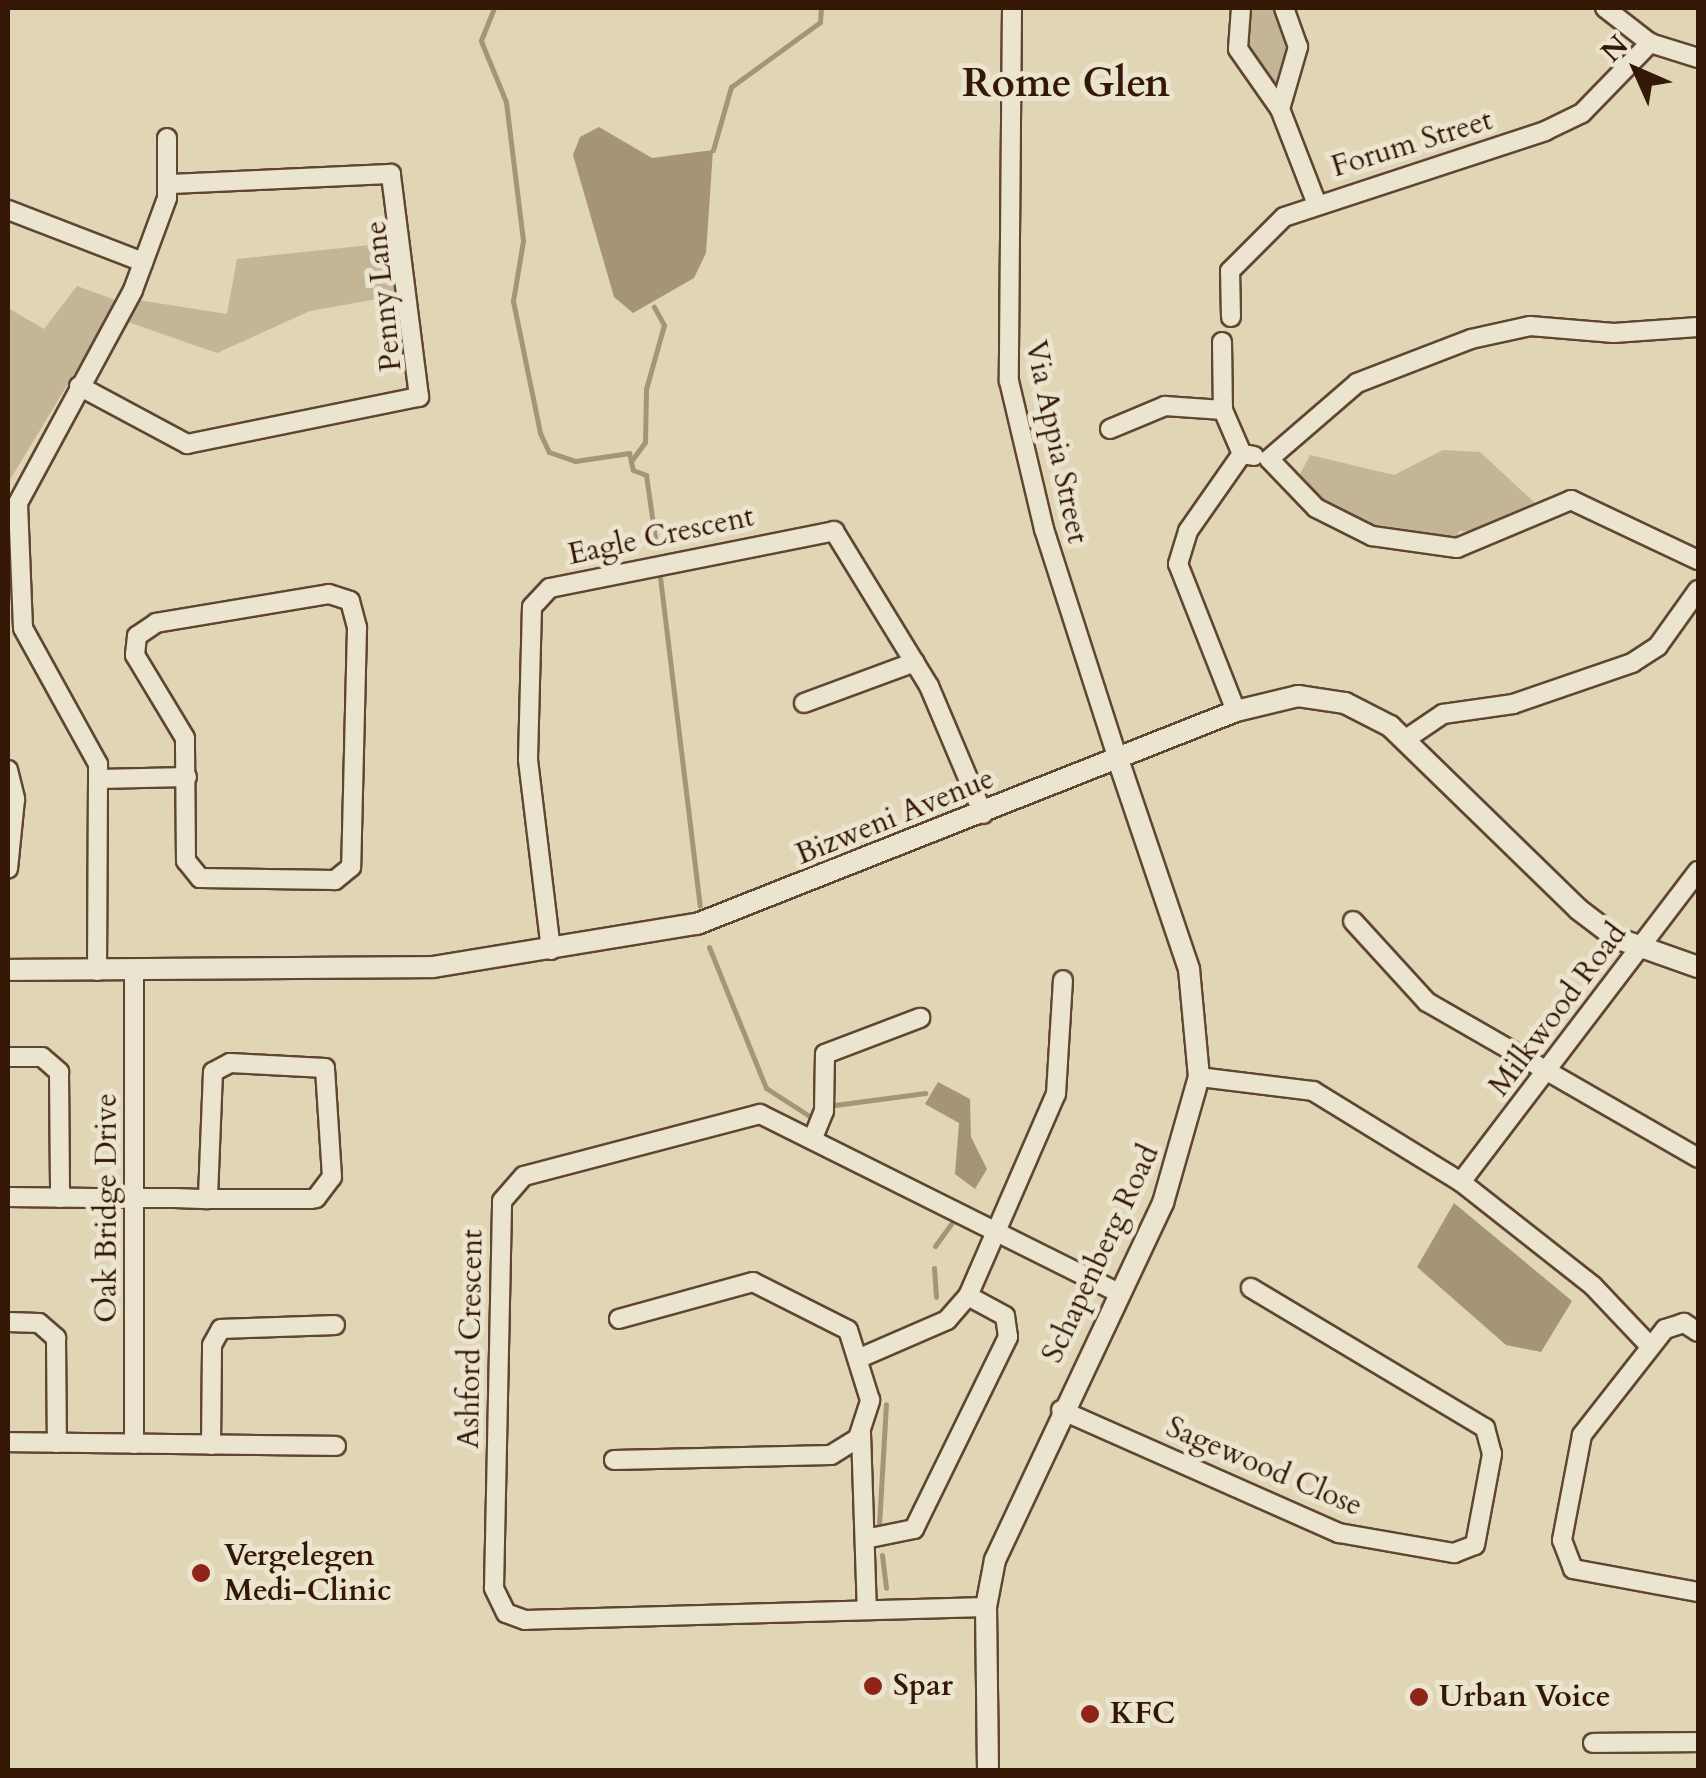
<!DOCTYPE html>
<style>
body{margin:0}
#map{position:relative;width:1706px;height:1778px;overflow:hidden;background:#e0d5b4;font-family:Cardo,serif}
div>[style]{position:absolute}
.green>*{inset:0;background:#c3b596}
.water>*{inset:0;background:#a69479}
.stream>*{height:5px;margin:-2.5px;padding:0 2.5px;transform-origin:2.5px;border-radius:2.5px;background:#a69479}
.roads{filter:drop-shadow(2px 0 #604632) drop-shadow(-2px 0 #604632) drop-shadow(0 2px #604632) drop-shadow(0 -2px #604632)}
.minor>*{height:18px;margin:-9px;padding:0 9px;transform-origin:9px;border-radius:9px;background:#ebe4ce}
.tertiary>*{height:20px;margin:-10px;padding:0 10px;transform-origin:10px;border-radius:10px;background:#ebe4ce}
.dots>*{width:28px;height:28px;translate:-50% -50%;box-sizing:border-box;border:5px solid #ebe4ce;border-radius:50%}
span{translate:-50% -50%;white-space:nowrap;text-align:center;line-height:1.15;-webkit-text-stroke:10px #ebe4ce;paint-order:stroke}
.street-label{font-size:30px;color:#351706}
.poi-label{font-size:30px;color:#351706;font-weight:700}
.left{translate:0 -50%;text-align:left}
.district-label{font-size:40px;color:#351706;font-weight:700}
.frame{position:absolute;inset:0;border:10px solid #351706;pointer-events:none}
.north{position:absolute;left:1586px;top:20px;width:100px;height:100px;-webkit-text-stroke:8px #ebe4ce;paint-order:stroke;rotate:315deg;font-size:28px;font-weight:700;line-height:40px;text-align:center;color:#351706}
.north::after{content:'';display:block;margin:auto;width:35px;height:45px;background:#351706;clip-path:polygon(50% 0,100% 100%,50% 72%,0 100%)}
</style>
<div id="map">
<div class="green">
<div style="clip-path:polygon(1250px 8px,1274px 8px,1291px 42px,1277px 88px,1244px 46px)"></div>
<div style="clip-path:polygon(399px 242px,405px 294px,310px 311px,217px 353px,128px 322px,138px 300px,227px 314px,237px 259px)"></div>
<div style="clip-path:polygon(77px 286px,118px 301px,8px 483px,8px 308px,44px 329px)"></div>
<div style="clip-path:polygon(1443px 450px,1480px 452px,1536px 504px,1493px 533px,1459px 531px,1455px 543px,1394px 534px,1396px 527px,1385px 536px,1333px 516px,1298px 478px,1310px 455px,1394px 475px)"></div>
</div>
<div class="water">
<div style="clip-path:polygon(599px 127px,652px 158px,713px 150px,706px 253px,694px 278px,633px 313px,614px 297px,573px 155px,580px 137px)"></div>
<div style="clip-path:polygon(938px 1082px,970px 1099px,971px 1137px,987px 1169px,975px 1189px,955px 1174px,959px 1123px,925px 1104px)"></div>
<div style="clip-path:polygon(1454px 1203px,1572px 1301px,1541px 1352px,1506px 1345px,1417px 1267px)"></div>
</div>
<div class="stream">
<div style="left:494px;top:8px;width:35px;rotate:112deg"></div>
<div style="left:481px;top:41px;width:66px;rotate:67.7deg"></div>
<div style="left:506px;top:102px;width:140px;rotate:83deg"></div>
<div style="left:523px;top:241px;width:61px;rotate:99.5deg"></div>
<div style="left:513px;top:301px;width:135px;rotate:78.4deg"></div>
<div style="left:540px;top:433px;width:21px;rotate:65deg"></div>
<div style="left:549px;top:452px;width:28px;rotate:19deg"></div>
<div style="left:575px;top:461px;width:55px;rotate:-8.4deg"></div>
<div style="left:629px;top:453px;width:17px;rotate:77deg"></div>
<div style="left:633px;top:470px;width:14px;rotate:21deg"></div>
<div style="left:646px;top:475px;width:71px;rotate:81.9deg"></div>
<div style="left:713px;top:150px;width:66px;rotate:-74.1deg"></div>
<div style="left:731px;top:87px;width:110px;rotate:-36.1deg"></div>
<div style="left:820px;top:22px;width:14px;rotate:-86deg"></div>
<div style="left:632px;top:460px;width:22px;rotate:-54deg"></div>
<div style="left:645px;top:442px;width:53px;rotate:-88.9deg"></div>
<div style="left:646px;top:389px;width:66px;rotate:-74.3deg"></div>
<div style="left:664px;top:325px;width:21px;rotate:-119deg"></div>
<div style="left:660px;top:577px;width:331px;rotate:83.1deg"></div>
<div style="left:709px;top:947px;width:152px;rotate:68deg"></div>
<div style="left:766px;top:1088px;width:54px;rotate:32.8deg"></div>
<div style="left:835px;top:1105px;width:91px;rotate:-7.6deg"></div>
<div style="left:935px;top:1246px;width:32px;rotate:-54deg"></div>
<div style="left:934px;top:1268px;width:29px;rotate:86deg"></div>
<div style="left:879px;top:1525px;width:121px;rotate:-86.7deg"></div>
<div style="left:882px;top:1555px;width:33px;rotate:83deg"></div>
</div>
<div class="roads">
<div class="minor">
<div style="left:1012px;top:8px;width:373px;rotate:90.5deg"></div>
<div style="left:1009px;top:381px;width:152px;rotate:76.7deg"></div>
<div style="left:1044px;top:529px;width:242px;rotate:72.2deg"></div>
<div style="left:1241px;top:8px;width:41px;rotate:94.2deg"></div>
<div style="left:1238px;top:49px;width:73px;rotate:55deg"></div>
<div style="left:1280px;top:109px;width:100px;rotate:68.8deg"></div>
<div style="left:1605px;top:8px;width:57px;rotate:37.9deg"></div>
<div style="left:1650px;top:43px;width:50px;rotate:17.4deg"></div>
<div style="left:1280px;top:109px;width:65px;rotate:-73.8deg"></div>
<div style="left:1298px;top:47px;width:41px;rotate:-109.7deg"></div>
<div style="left:8px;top:210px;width:145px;rotate:21.1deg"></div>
<div style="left:1231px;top:317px;width:46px;rotate:-91.2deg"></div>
<div style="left:1230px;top:271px;width:76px;rotate:-45deg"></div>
<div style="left:1284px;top:217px;width:275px;rotate:-18.2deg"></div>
<div style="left:1545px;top:131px;width:41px;rotate:-25.9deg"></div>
<div style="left:1582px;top:113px;width:98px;rotate:-45.8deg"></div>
<div style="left:1222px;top:342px;width:68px;rotate:89.2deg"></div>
<div style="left:1223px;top:410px;width:48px;rotate:66.6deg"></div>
<div style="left:1242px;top:454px;width:12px;rotate:9deg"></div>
<div style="left:79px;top:386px;width:123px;rotate:28.2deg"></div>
<div style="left:187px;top:444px;width:237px;rotate:-11.5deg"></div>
<div style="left:419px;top:397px;width:225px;rotate:-97.2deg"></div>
<div style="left:391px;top:174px;width:222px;rotate:177.4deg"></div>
<div style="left:1110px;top:429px;width:60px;rotate:-22.7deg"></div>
<div style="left:1165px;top:406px;width:58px;rotate:3.9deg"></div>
<div style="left:1269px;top:459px;width:68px;rotate:46.2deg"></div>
<div style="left:1316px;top:508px;width:63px;rotate:26.6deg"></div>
<div style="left:1372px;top:536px;width:86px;rotate:8deg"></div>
<div style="left:1457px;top:548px;width:124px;rotate:-22.8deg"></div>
<div style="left:1571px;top:500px;width:140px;rotate:25.3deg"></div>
<div style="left:1269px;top:459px;width:116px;rotate:-40.8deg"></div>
<div style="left:1357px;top:383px;width:122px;rotate:-21.1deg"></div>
<div style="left:1471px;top:339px;width:60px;rotate:-12.4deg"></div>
<div style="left:1530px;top:326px;width:84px;rotate:4.8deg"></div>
<div style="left:1614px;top:333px;width:84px;rotate:-4.1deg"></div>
<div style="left:329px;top:594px;width:22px;rotate:18deg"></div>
<div style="left:350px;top:601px;width:28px;rotate:75deg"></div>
<div style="left:357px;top:628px;width:239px;rotate:91.4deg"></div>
<div style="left:351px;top:867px;width:21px;rotate:141deg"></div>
<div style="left:335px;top:880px;width:135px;rotate:-179.2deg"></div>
<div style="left:200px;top:878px;width:22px;rotate:-129deg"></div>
<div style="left:186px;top:861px;width:123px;rotate:-90.5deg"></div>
<div style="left:185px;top:738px;width:97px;rotate:-121.1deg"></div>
<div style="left:135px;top:655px;width:19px;rotate:-84deg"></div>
<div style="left:137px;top:636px;width:23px;rotate:-34deg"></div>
<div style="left:156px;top:623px;width:175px;rotate:-9.5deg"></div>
<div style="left:804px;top:703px;width:118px;rotate:-20.3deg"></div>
<div style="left:1236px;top:711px;width:158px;rotate:-111.5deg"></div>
<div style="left:1178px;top:564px;width:34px;rotate:-73deg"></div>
<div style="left:1188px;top:531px;width:94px;rotate:-55deg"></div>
<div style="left:1406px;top:739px;width:45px;rotate:-34deg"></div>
<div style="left:1443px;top:714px;width:71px;rotate:-8.1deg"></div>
<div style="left:1513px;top:704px;width:126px;rotate:-19deg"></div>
<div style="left:1632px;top:663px;width:31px;rotate:-33deg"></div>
<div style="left:1658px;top:646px;width:69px;rotate:-54.5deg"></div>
<div style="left:8px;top:770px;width:30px;rotate:76deg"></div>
<div style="left:15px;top:799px;width:70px;rotate:95.7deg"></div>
<div style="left:99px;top:779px;width:88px;rotate:-1.3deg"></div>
<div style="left:1353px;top:921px;width:110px;rotate:47.6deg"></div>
<div style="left:1427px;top:1002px;width:313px;rotate:29.9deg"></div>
<div style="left:551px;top:950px;width:192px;rotate:-96.9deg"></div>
<div style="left:528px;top:759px;width:152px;rotate:-88.5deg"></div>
<div style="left:532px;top:607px;width:26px;rotate:-47deg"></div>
<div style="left:550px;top:588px;width:290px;rotate:-11.3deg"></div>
<div style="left:834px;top:531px;width:182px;rotate:58.5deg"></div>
<div style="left:929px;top:686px;width:139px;rotate:67.1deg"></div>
<div style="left:97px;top:971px;width:207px;rotate:-89.7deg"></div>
<div style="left:98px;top:764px;width:155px;rotate:-118.9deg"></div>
<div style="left:23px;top:628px;width:125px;rotate:-92.3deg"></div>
<div style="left:18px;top:503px;width:242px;rotate:-61.6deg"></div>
<div style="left:133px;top:290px;width:98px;rotate:-69.7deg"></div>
<div style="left:167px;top:198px;width:60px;rotate:-90deg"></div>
<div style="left:134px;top:972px;width:472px;rotate:90deg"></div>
<div style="left:8px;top:1057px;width:34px"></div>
<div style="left:42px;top:1057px;width:23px;rotate:41deg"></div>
<div style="left:59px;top:1072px;width:126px;rotate:89.5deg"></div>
<div style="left:1199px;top:1077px;width:115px;rotate:7deg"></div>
<div style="left:1313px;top:1091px;width:174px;rotate:31.6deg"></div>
<div style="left:1461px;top:1182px;width:168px;rotate:38.2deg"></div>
<div style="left:1593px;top:1286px;width:83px;rotate:46.5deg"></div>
<div style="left:813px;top:1138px;width:29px;rotate:-68deg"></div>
<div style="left:824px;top:1111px;width:57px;rotate:-89deg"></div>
<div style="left:825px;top:1054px;width:102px;rotate:-20.8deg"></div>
<div style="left:1461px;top:1182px;width:391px;rotate:-52.7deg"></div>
<div style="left:8px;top:1197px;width:88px;rotate:0.7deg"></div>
<div style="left:96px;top:1198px;width:79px"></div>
<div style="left:175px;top:1198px;width:33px;rotate:2deg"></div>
<div style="left:208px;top:1199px;width:103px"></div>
<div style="left:311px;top:1199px;width:5px;rotate:-11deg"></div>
<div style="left:316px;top:1198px;width:26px;rotate:-53deg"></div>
<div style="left:332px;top:1177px;width:109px;rotate:-93.7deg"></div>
<div style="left:325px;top:1068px;width:95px;rotate:-177deg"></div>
<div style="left:230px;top:1063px;width:19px;rotate:152deg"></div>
<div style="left:213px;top:1072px;width:127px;rotate:92.3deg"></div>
<div style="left:8px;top:1322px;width:31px;rotate:2deg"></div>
<div style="left:39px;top:1323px;width:23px;rotate:41deg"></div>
<div style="left:56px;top:1338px;width:105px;rotate:89.5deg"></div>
<div style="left:1698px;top:1332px;width:17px;rotate:-147deg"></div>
<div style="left:1684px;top:1323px;width:20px;rotate:162deg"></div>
<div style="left:1665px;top:1329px;width:135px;rotate:128.1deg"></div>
<div style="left:1582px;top:1435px;width:107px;rotate:100.8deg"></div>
<div style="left:1562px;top:1540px;width:31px;rotate:69deg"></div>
<div style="left:1573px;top:1569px;width:127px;rotate:10.4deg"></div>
<div style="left:862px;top:1357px;width:93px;rotate:-23.5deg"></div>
<div style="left:947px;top:1320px;width:32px;rotate:-49deg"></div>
<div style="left:968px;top:1296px;width:220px;rotate:-66.5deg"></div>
<div style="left:1056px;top:1094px;width:114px;rotate:-86.5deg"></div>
<div style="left:1061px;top:1410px;width:304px;rotate:23.9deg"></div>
<div style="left:1339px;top:1533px;width:117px;rotate:9.9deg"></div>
<div style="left:1454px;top:1553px;width:22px;rotate:-21deg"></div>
<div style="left:1475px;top:1545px;width:93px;rotate:-79.4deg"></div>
<div style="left:1492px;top:1454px;width:27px;rotate:-105deg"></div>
<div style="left:1485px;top:1428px;width:273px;rotate:-149.1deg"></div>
<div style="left:861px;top:1433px;width:177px;rotate:88.1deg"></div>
<div style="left:8px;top:1442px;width:328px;rotate:0.7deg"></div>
<div style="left:211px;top:1445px;width:100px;rotate:-89.4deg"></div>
<div style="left:212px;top:1345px;width:18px;rotate:-61deg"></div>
<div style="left:221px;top:1329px;width:114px;rotate:-2deg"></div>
<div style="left:614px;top:1460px;width:217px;rotate:-1.3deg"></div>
<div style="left:831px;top:1455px;width:32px;rotate:-32deg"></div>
<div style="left:858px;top:1438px;width:40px;rotate:-72deg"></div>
<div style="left:870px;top:1400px;width:73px;rotate:-107.4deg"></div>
<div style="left:848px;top:1330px;width:106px;rotate:-153.2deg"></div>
<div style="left:753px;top:1282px;width:139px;rotate:164.6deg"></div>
<div style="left:865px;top:1539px;width:50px;rotate:-11.5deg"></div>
<div style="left:914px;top:1529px;width:214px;rotate:-63.9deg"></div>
<div style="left:1008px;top:1337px;width:21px;rotate:-98deg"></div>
<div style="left:1005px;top:1316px;width:42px;rotate:-151.6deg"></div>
<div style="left:986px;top:1607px;width:461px;rotate:178.4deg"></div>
<div style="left:525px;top:1620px;width:20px;rotate:-160deg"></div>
<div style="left:506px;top:1613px;width:28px;rotate:-116deg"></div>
<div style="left:494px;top:1588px;width:387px;rotate:-88.8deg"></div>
<div style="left:502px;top:1201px;width:33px;rotate:-49deg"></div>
<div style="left:524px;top:1176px;width:244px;rotate:-14.7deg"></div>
<div style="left:760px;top:1114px;width:401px;rotate:26.5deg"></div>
<div style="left:1593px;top:1743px;width:105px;rotate:-0.5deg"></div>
</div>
<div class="tertiary">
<div style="left:8px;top:970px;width:425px;rotate:-0.4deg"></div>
<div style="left:433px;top:967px;width:267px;rotate:-9.3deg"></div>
<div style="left:697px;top:924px;width:580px;rotate:-21.56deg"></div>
<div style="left:1236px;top:711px;width:64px;rotate:-13.6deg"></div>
<div style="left:1298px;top:696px;width:48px;rotate:8.5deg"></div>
<div style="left:1345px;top:703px;width:51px;rotate:27.1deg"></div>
<div style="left:1390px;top:726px;width:262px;rotate:44.2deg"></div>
<div style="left:1578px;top:909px;width:48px;rotate:37.3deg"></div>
<div style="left:1616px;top:938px;width:87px;rotate:19.5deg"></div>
<div style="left:988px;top:1770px;width:163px;rotate:-90.7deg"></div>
<div style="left:986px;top:1607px;width:48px;rotate:-79.2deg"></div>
<div style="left:995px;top:1560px;width:395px;rotate:-64.8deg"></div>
<div style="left:1163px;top:1203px;width:131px;rotate:-74.1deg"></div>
<div style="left:1199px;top:1077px;width:108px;rotate:-95.3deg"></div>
<div style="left:1189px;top:969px;width:222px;rotate:-108.7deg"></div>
</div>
</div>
<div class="dots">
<div style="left:201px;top:1573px;background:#8f2418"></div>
<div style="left:873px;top:1686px;background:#8f2418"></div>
<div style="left:1419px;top:1697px;background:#8f2418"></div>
<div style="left:1090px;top:1714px;background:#8f2418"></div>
</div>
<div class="street-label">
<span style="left:1412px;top:144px;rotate:-17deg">Forum Street</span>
<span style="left:384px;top:296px;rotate:-96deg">Penny Lane</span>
<span style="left:1056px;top:442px;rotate:78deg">Via Appia Street</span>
<span style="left:661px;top:536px;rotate:-12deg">Eagle Crescent</span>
<span style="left:895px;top:817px;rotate:-22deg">Bizweni Avenue</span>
<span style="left:1558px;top:1010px;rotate:-53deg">Milkwood Road</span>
<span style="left:107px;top:1208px;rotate:-90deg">Oak Bridge Drive</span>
<span style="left:1101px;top:1254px;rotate:-65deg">Schapenberg Road</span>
<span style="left:471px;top:1339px;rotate:-89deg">Ashford Crescent</span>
<span style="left:1264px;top:1467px;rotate:23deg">Sagewood Close</span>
</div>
<div class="poi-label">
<span class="left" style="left:224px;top:1573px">Vergelegen<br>Medi-Clinic</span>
<span class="left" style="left:893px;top:1686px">Spar</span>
<span class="left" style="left:1439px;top:1697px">Urban Voice</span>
<span class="left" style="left:1110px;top:1714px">KFC</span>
</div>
<div class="district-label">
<span style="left:1066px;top:84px">Rome Glen</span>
</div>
<div class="frame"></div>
<div class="north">N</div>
</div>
